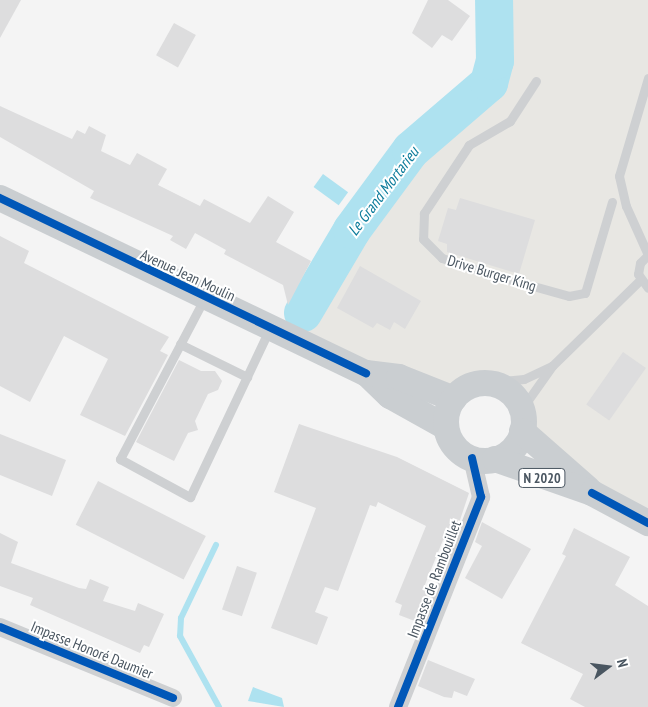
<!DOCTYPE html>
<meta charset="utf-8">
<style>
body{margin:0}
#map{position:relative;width:648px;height:707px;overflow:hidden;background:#f4f4f4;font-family:"PT Sans Narrow",sans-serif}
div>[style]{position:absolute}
.commercial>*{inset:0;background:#e8e7e3}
.water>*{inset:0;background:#aee2f0;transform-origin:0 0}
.stream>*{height:6px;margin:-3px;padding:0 3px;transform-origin:3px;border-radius:3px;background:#aee2f0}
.river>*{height:38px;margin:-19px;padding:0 19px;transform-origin:19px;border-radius:19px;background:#aee2f0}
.building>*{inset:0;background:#ddddde;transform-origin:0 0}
.service>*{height:9px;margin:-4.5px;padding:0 4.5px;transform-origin:4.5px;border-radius:4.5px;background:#ced0d2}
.minor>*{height:18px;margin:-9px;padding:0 9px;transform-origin:9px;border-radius:9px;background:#ced0d2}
.primary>*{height:26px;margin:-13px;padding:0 13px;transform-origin:13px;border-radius:13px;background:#caced1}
.primary>.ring{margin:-13px;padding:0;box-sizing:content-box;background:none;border:26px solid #caced1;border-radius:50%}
.cycleway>*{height:8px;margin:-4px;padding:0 4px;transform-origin:4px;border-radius:4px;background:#0057b8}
span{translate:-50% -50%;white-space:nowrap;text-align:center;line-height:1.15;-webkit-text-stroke:4px #fff;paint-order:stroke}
.shield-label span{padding:1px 4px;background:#fff;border:1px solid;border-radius:4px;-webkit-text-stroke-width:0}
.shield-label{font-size:14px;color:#4a5661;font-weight:700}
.street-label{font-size:15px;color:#4a5661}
.water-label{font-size:16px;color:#0c7c9b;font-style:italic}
.north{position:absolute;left:583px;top:642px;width:50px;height:50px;-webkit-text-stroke:4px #fff;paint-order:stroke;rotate:75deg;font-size:14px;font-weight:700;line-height:20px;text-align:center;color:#4a5661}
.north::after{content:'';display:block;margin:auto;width:18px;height:22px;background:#4a5661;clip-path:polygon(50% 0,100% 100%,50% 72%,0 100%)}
</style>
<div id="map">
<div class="commercial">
<div style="clip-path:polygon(494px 0,648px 0,648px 523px,523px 420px,518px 403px,505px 389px,485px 383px,461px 391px,289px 338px,352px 230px,411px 150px,489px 83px,495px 61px)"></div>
</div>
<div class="water">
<div style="left:323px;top:174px;width:31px;height:16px;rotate:36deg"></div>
<div style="clip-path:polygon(253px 687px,282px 698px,284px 707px,248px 701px)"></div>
</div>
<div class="stream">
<div style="left:216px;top:545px;width:81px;rotate:115.6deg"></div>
<div style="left:181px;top:618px;width:18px;rotate:93deg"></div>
<div style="left:180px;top:636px;width:81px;rotate:61.2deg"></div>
</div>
<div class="river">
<div style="left:303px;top:313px;width:96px;rotate:-59.4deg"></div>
<div style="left:352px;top:230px;width:99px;rotate:-53.6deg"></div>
<div style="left:411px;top:150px;width:103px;rotate:-40.7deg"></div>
<div style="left:489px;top:83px;width:23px;rotate:-75deg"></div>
<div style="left:495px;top:61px;width:61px;rotate:-90.9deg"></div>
</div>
<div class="building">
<div style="clip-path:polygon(0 0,21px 0,0 38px)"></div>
<div style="clip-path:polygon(428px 0,448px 0,470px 16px,452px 41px,442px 35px,432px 48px,412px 33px)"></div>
<div style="left:174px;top:23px;width:25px;height:37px;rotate:29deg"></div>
<div style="clip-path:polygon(0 106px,72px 139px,77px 130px,85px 134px,89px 126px,106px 135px,101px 151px,130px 165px,137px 153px,167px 169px,158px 185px,200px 206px,204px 199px,250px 223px,268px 196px,294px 212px,276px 242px,311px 261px,288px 305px,283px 285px,224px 254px,226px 250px,195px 233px,186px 249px,170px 240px,173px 236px,90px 198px,94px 191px,0 137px)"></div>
<div style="clip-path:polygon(460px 198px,535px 220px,519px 274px,447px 252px,447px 244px,438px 241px,448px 208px,456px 210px)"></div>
<div style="clip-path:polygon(0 236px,29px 251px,24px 263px,169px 337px,160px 351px,168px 355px,125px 436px,80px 415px,108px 359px,64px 336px,30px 402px,0 386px)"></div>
<div style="clip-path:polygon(360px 266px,421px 301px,405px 329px,394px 322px,390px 330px,377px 323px,373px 328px,337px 308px)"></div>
<div style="left:623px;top:352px;width:28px;height:64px;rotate:35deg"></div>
<div style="clip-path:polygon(179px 360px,201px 371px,215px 371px,222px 381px,218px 390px,208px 394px,195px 421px,198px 430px,188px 433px,174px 461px,136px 442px)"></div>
<div style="clip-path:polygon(299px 424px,397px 457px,469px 493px,455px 535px,443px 540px,424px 587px,433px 591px,420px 623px,399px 615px,402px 605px,395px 602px,426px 526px,378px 502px,376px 507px,370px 505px,338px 591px,325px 587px,315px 612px,328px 617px,317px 645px,271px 628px,316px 508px,274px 492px)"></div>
<div style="clip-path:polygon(0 434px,66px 460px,52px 496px,0 475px)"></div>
<div style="left:98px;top:481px;width:121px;height:49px;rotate:27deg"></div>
<div style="clip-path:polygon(482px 522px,531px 549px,502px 599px,465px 578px,482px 546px,475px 542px)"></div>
<div style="clip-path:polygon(574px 528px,630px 557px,615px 585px,648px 606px,648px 707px,585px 707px,570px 699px,583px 674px,521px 643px,566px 556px,562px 554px)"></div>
<div style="clip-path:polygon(0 533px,18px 542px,11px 563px,79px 588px,86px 589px,90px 579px,109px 587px,103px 601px,135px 611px,138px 603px,164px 614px,149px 647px,144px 645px,140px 653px,30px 605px,33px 598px,0 586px)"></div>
<div style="left:237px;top:566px;width:21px;height:46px;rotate:19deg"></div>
<div style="clip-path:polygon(428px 660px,475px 679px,467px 696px,454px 691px,452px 698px,444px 697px,418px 686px)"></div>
</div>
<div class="service">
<div style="left:648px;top:78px;width:102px;rotate:106.5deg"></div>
<div style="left:619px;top:176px;width:31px;rotate:77deg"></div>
<div style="left:626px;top:206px;width:54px;rotate:65.8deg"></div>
<div style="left:536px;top:81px;width:48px;rotate:123deg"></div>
<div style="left:510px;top:121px;width:48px;rotate:149.7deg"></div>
<div style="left:469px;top:145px;width:82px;rotate:123.5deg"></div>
<div style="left:424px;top:213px;width:26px;rotate:92deg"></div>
<div style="left:423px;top:239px;width:27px;rotate:45deg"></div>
<div style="left:442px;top:258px;width:39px;rotate:19deg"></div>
<div style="left:479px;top:271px;width:93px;rotate:15.5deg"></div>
<div style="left:569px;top:296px;width:16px;rotate:-11deg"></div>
<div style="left:585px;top:293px;width:95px;rotate:-73.5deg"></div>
<div style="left:648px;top:255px;width:11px;rotate:135deg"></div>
<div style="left:640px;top:263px;width:11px;rotate:100deg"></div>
<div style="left:638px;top:274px;width:17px;rotate:54deg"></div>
<div style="left:204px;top:299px;width:181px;rotate:117.7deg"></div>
<div style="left:120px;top:459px;width:80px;rotate:28.5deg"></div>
<div style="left:190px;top:497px;width:185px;rotate:-64.7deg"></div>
<div style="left:180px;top:344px;width:75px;rotate:26.2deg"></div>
<div style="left:485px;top:383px;width:39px;rotate:-6deg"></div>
<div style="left:524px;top:379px;width:31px;rotate:-25deg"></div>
<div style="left:521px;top:410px;width:54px;rotate:-54.8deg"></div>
<div style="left:552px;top:366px;width:123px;rotate:-44.3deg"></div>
</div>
<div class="minor">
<div style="left:0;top:627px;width:187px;rotate:22.3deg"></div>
<div style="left:398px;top:707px;width:226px;rotate:-68.4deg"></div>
<div style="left:481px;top:497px;width:40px;rotate:-103deg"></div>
</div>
<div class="primary">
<div style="left:0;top:198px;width:406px;rotate:25.6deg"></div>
<div style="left:366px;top:373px;width:33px;rotate:44deg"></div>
<div style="left:390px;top:396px;width:64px;rotate:29deg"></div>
<div style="left:366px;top:373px;width:33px;rotate:7deg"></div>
<div style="left:399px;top:377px;width:59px;rotate:21.8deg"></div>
<div class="ring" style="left:446px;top:383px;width:52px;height:52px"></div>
<div style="left:522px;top:431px;width:88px;rotate:41.3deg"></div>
<div style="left:495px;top:459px;width:103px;rotate:19.3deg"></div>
<div style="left:592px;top:493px;width:64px;rotate:28.2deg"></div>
</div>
<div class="cycleway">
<div style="left:0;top:198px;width:406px;rotate:25.6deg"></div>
<div style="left:592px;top:493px;width:64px;rotate:28.2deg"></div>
<div style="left:0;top:627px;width:187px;rotate:22.3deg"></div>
<div style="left:398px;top:707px;width:226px;rotate:-68.4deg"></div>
<div style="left:481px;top:497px;width:40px;rotate:-103deg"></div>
</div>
<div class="shield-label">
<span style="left:542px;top:478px">N 2020</span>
</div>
<div class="street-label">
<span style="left:492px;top:273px;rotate:17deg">Drive Burger King</span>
<span style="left:188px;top:275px;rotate:25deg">Avenue Jean Moulin</span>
<span style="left:434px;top:579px;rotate:-69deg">Impasse de Rambouillet</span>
<span style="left:92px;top:650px;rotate:22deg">Impasse Honoré Daumier</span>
</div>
<div class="water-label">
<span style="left:383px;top:191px;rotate:-53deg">Le Grand Mortarieu</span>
</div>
<div class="north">N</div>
</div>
